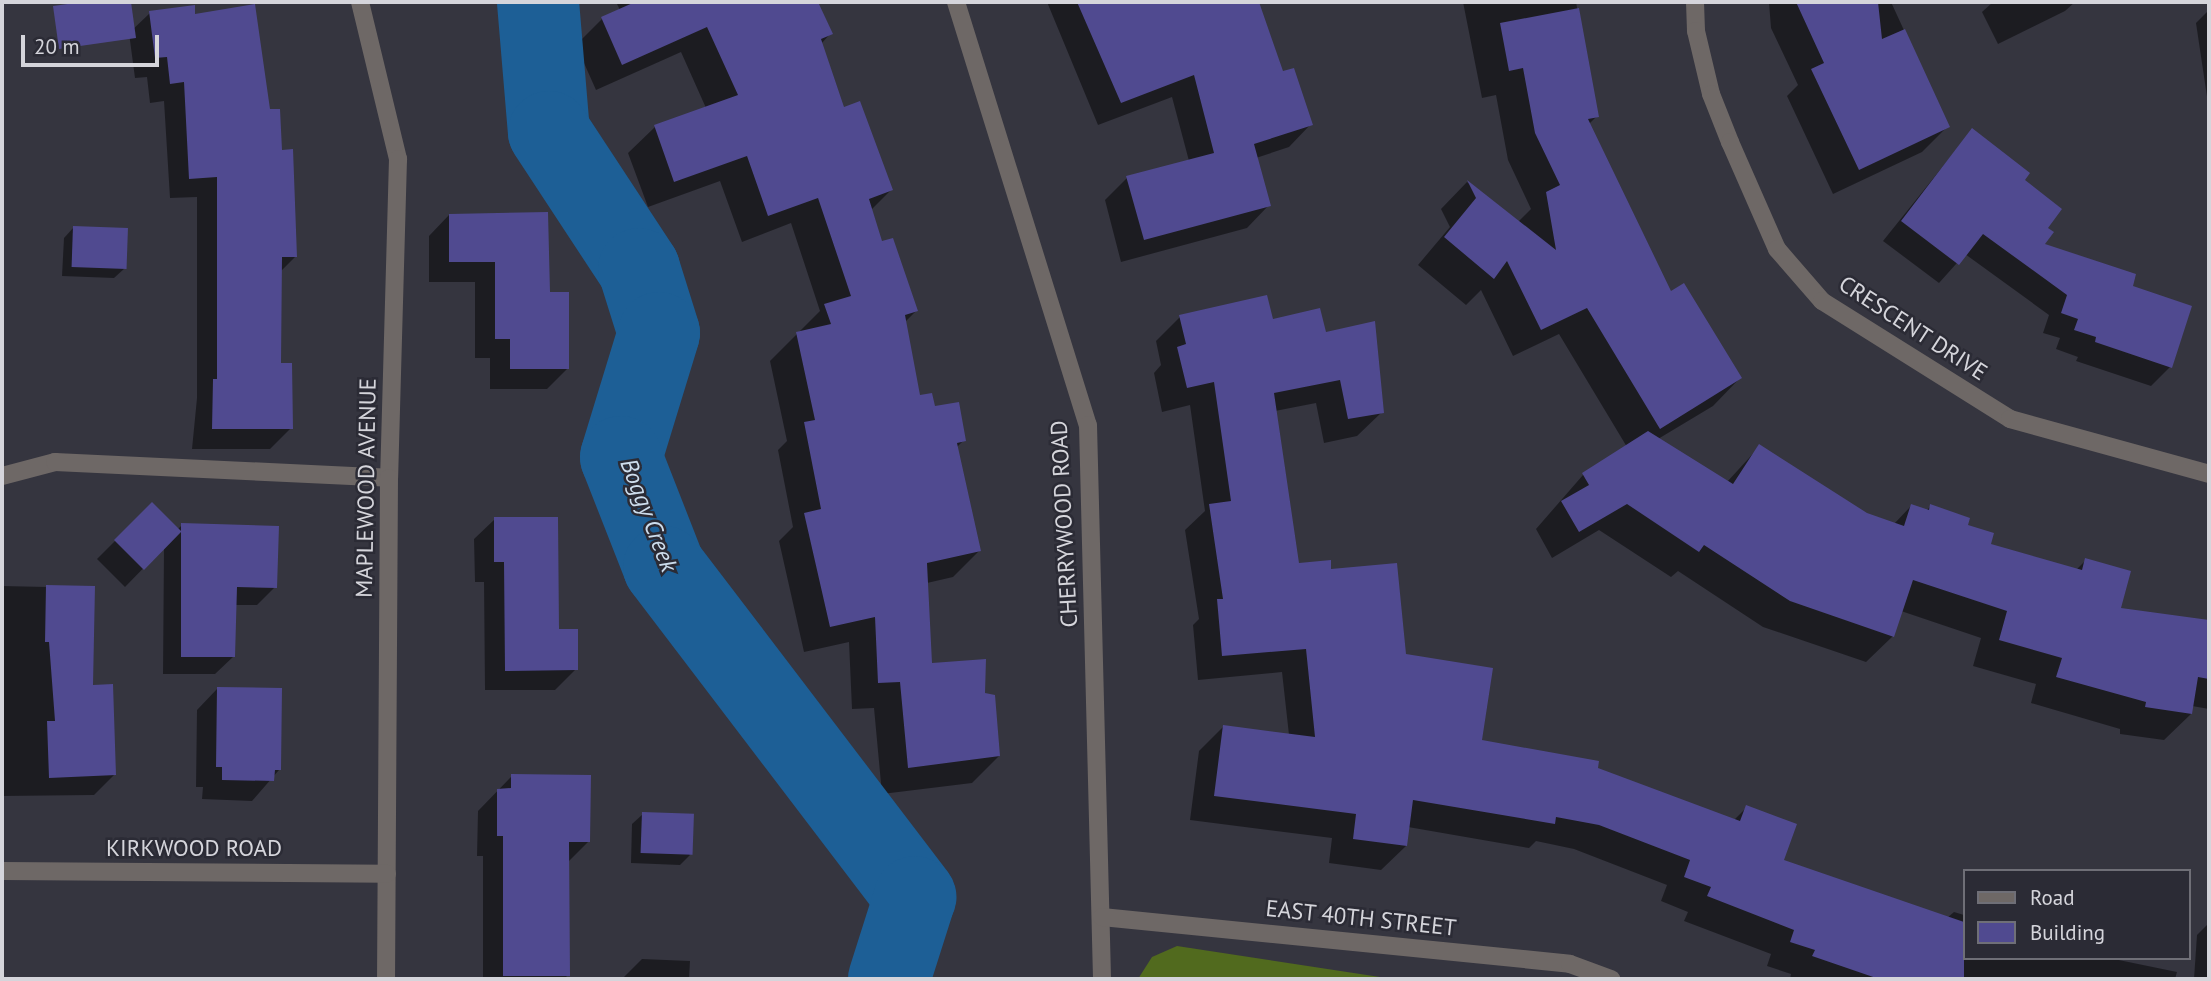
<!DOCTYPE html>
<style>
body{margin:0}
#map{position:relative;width:2211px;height:981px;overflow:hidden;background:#35353f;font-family:"PT Sans",sans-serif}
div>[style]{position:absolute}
.green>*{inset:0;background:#516a1e}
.shadow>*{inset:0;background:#0007}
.river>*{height:82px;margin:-41px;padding:0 41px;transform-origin:41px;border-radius:41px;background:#1d5f96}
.building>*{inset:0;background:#504a90;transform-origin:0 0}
.service>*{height:18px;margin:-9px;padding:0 9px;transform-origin:9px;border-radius:9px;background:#6e6866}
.minor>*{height:18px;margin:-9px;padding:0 9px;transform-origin:9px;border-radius:9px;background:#6e6866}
span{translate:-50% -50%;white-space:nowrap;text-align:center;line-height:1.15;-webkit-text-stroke:5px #2b2b35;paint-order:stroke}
.street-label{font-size:23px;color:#d5d5db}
.water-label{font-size:24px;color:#cddded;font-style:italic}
.frame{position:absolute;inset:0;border:4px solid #d5d5db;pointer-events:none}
.legend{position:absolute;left:1963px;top:869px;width:228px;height:91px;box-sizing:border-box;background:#2b2b35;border:2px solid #6f6f77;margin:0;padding:9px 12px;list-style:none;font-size:21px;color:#d5d5db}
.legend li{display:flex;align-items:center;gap:14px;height:35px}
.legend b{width:35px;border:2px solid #6f6f77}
.scale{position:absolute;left:21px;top:35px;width:138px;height:32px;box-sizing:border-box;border:4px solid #d5d5db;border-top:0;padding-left:9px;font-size:21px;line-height:24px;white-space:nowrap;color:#d5d5db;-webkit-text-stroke:5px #2b2b35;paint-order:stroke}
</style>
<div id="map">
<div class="green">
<div style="clip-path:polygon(1177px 946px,1393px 979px,1138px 979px,1152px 957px)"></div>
</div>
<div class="shadow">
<div style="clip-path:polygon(616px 2px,816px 2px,831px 33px,821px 44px,843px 109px,891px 190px,871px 210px,881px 243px,916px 311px,905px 322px,918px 397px,964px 440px,956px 448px,979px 551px,953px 577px,927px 583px,931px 665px,983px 695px,999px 756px,972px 783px,882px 794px,874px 708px,852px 709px,849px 642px,804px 652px,779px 541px,793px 527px,778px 450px,787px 441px,770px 361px,820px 311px,791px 223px,742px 242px,720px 181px,648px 207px,628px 153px,655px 127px,706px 108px,681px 52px,596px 90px,576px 45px,602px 19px,620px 10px)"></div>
<div style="clip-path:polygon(1047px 2px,1192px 2px,1209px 44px,1281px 74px,1311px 124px,1289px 147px,1256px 158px,1269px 205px,1247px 228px,1121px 262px,1105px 200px,1127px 178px,1189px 161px,1172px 97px,1098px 125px)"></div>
<div style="clip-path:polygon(1463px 2px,1576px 2px,1597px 116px,1589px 124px,1671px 294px,1740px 378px,1713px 406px,1658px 439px,1727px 482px,1760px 446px,1866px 515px,1894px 524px,1911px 506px,1926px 511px,1931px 506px,1988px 545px,2076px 570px,2086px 560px,2119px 609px,2209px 622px,2209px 709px,2192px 706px,2191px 714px,2164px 740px,2120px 734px,2120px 729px,2031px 703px,2036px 684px,1973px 666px,1981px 638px,1901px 611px,1893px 636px,1866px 662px,1763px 627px,1678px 571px,1671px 577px,1599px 530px,1552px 558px,1536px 529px,1583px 475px,1627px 447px,1559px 334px,1513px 356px,1481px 290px,1466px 305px,1418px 265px,1450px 227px,1441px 209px,1467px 182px,1518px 222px,1531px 209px,1508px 160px,1496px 95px,1482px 98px)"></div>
<div style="clip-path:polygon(1891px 2px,1948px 126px,1922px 152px,1833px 194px,1787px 96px,1798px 85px,1771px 28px,1769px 3px)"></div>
<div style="clip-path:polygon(1993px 2px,2075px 2px,2065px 11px,1998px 44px,1982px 12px)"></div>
<div style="clip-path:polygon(2209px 10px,2209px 110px,2196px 23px)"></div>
<div style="clip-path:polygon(150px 13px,194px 16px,269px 111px,280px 152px,295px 257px,280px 272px,279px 365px,291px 428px,270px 449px,192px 449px,197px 398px,197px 197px,170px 198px,164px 101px,150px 103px,147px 77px,135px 78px,129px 33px)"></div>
<div style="clip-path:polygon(1972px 130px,2022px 180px,2046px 228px,2042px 245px,2170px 367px,2151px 386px,2076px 361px,2078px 357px,2056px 349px,2060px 338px,2043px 333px,2049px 315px,1965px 254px,1939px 283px,1883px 241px)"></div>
<div style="clip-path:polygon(449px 215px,548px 294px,567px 369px,547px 389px,490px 389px,490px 358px,475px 358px,475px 282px,429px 282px,429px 236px)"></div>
<div style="clip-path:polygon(74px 227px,125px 268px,114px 278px,62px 276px,64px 238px)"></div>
<div style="clip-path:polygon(1180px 317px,1272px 321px,1325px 334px,1382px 412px,1357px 436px,1324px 443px,1316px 403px,1275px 411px,1297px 565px,1329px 571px,1480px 741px,1596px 769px,1734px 820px,1747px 807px,1781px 861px,1947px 918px,1954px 912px,1964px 915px,1964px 958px,2109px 958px,2177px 972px,2175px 979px,1790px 979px,1791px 974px,1767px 966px,1771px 954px,1684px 921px,1688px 912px,1661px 901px,1667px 885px,1574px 849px,1536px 841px,1529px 848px,1408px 827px,1406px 846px,1381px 870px,1329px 863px,1332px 838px,1190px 820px,1199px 751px,1223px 727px,1289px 735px,1282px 672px,1198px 680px,1193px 625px,1199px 619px,1185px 530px,1205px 511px,1190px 405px,1162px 412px,1154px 373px,1161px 365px,1156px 341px)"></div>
<div style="clip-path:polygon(152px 504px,177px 530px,182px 525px,275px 587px,257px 605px,235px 605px,234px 656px,215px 674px,163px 674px,164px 547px,125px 587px,97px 559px)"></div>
<div style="clip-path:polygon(495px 519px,576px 669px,555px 690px,485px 690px,484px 582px,475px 582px,474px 539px)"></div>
<div style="clip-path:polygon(2px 586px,93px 588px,91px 687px,115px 774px,94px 795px,2px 796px)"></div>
<div style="clip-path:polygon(217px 689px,279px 770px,252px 801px,202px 799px,203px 787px,196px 787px,197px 710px)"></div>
<div style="clip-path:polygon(512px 776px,589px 841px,567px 863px,568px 975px,564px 979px,483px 979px,483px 856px,477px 856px,478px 811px)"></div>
<div style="clip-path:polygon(643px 814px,690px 855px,680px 865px,631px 863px,632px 824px)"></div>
<div style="clip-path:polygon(2209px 923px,2209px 979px,2194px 979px,2197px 935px)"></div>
<div style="clip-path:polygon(642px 959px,690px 961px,689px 979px,622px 979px)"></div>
</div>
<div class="river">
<div style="left:538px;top:2px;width:130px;rotate:85.2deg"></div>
<div style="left:549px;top:132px;width:164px;rotate:56.7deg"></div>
<div style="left:639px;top:269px;width:67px;rotate:72.6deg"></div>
<div style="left:659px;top:333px;width:130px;rotate:107deg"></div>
<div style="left:621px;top:457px;width:118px;rotate:68.6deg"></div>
<div style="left:664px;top:567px;width:415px;rotate:52.7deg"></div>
<div style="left:915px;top:897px;width:86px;rotate:107.6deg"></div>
</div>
<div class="building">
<div style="clip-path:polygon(82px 2px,131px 2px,136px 38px,59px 49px,53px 6px)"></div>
<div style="clip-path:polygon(635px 2px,818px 2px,833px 34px,821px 39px,844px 107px,860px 101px,893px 190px,869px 199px,882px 241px,893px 238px,918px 311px,905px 315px,920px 395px,932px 393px,935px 406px,959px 402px,966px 441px,957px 443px,981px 551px,927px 563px,932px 663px,986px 659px,985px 693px,995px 695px,1000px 756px,908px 768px,900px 682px,878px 683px,875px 617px,830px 627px,804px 513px,821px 509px,804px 422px,815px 420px,796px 332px,831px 324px,824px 304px,851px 296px,818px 198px,768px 216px,747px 156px,674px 182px,654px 125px,738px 95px,707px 27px,622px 65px,601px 17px)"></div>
<div style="clip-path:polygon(1077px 2px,1259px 2px,1283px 71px,1294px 68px,1313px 125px,1254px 144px,1271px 206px,1144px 240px,1126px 176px,1214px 153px,1194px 75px,1121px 103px)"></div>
<div style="clip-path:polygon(1796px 2px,1878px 2px,1882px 39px,1905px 29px,1950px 127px,1859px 170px,1811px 69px,1824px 63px)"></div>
<div style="clip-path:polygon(255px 4px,270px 109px,280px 109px,282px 150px,293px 149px,297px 257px,282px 257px,281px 363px,292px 363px,293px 429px,212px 429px,213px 379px,217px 379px,217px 177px,189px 179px,184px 82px,170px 84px,167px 57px,155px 58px,149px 11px,195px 5px,195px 14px)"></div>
<div style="clip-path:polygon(1579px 8px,1599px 117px,1588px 119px,1671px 291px,1684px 283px,1742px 378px,1660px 429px,1587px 308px,1541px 330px,1507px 261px,1494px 279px,1444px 237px,1476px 198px,1467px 180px,1556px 250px,1546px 192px,1560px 185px,1535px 133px,1523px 68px,1509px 71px,1500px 23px)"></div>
<div style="clip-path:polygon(1972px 128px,2030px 173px,2025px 180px,2062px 209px,2048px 228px,2054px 232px,2045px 244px,2136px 274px,2133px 286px,2192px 306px,2172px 368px,2095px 342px,2096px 337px,2074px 330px,2078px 319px,2061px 313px,2067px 295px,1983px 234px,1959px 265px,1901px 221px)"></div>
<div style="clip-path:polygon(548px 212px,550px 292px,569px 292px,569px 369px,510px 369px,510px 339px,495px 339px,495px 262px,449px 262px,449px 214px)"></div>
<div style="left:73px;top:226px;width:55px;height:41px;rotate:2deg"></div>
<div style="clip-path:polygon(1267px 295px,1273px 319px,1320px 308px,1326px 332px,1375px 321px,1384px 413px,1348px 419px,1340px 380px,1274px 393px,1299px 563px,1331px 560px,1331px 569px,1397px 563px,1406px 654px,1493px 668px,1482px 740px,1599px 761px,1598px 768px,1740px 821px,1746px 805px,1797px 824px,1784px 860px,1964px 922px,1964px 979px,1879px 979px,1812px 956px,1815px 950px,1790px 942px,1794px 930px,1707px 896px,1711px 887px,1684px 877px,1690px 860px,1599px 825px,1556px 817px,1555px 824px,1413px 800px,1407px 846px,1353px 839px,1356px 814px,1214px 796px,1223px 725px,1315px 737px,1306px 649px,1222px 656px,1217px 599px,1223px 599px,1209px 504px,1231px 501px,1214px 382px,1187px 388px,1177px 347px,1186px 344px,1179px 315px)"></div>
<div style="clip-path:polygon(1648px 431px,1733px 484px,1759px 444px,1867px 513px,1904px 526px,1911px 504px,1929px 510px,1930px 504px,1970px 518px,1968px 525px,1994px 533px,1991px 544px,2082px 570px,2085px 558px,2131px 571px,2121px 608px,2209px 620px,2209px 679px,2198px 677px,2192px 714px,2145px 707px,2146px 702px,2056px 677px,2062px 658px,1999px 640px,2007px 611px,1913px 580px,1894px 637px,1790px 601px,1704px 545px,1699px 552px,1627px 504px,1579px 532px,1561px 501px,1589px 485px,1582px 473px)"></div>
<div style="clip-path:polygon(152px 502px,181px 531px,181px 523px,279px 526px,277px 588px,237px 587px,235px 657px,181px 657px,181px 532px,144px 570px,114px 540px)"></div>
<div style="clip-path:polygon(494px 517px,558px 517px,559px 629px,578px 629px,578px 670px,505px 671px,504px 562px,494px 562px)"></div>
<div style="clip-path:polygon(46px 585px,95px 586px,93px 685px,113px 684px,116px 775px,49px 778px,47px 721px,55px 721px,49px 642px,45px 642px)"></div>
<div style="clip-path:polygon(217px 687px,282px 688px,281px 770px,275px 770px,274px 781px,222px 780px,222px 767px,216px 767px)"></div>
<div style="clip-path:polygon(511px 774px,591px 775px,590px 842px,569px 842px,570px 976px,503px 976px,503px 836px,497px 836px,497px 789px,511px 788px)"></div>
<div style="left:642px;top:812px;width:52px;height:41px;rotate:2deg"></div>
</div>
<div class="service">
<div style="left:2px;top:476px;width:55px;rotate:-14.8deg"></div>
<div style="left:55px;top:462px;width:334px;rotate:2.7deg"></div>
</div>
<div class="minor">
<div style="left:360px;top:2px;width:162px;rotate:76.4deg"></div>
<div style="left:398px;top:159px;width:319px;rotate:91.6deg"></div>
<div style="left:389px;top:478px;width:501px;rotate:90.34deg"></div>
<div style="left:956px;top:2px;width:443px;rotate:72.7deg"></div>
<div style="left:1088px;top:425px;width:554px;rotate:88.55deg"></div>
<div style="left:1695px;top:2px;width:29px;rotate:88deg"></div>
<div style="left:1696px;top:31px;width:65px;rotate:76.6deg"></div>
<div style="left:1711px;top:94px;width:52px;rotate:68.4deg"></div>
<div style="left:1730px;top:142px;width:117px;rotate:66.3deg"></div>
<div style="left:1777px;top:249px;width:69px;rotate:49.1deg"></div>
<div style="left:1822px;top:301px;width:222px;rotate:32.1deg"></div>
<div style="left:2010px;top:419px;width:206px;rotate:15.4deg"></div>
<div style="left:2px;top:871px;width:385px;rotate:0.4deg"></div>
<div style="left:1102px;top:917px;width:470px;rotate:5.7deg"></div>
<div style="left:1570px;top:964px;width:44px;rotate:20.1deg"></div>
</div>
<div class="street-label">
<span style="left:1913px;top:328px;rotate:33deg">CRESCENT DRIVE</span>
<span style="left:366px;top:488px;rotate:-89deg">MAPLEWOOD AVENUE</span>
<span style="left:1064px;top:524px;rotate:-93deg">CHERRYWOOD ROAD</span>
<span style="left:194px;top:848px">KIRKWOOD ROAD</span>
<span style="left:1361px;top:918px;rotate:6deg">EAST 40TH STREET</span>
</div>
<div class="water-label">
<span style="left:649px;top:515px;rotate:69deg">Boggy Creek</span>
</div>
<div class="frame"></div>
<ul class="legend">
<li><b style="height:9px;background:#6e6866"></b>Road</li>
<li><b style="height:19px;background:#504a90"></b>Building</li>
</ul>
<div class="scale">20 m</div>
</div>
